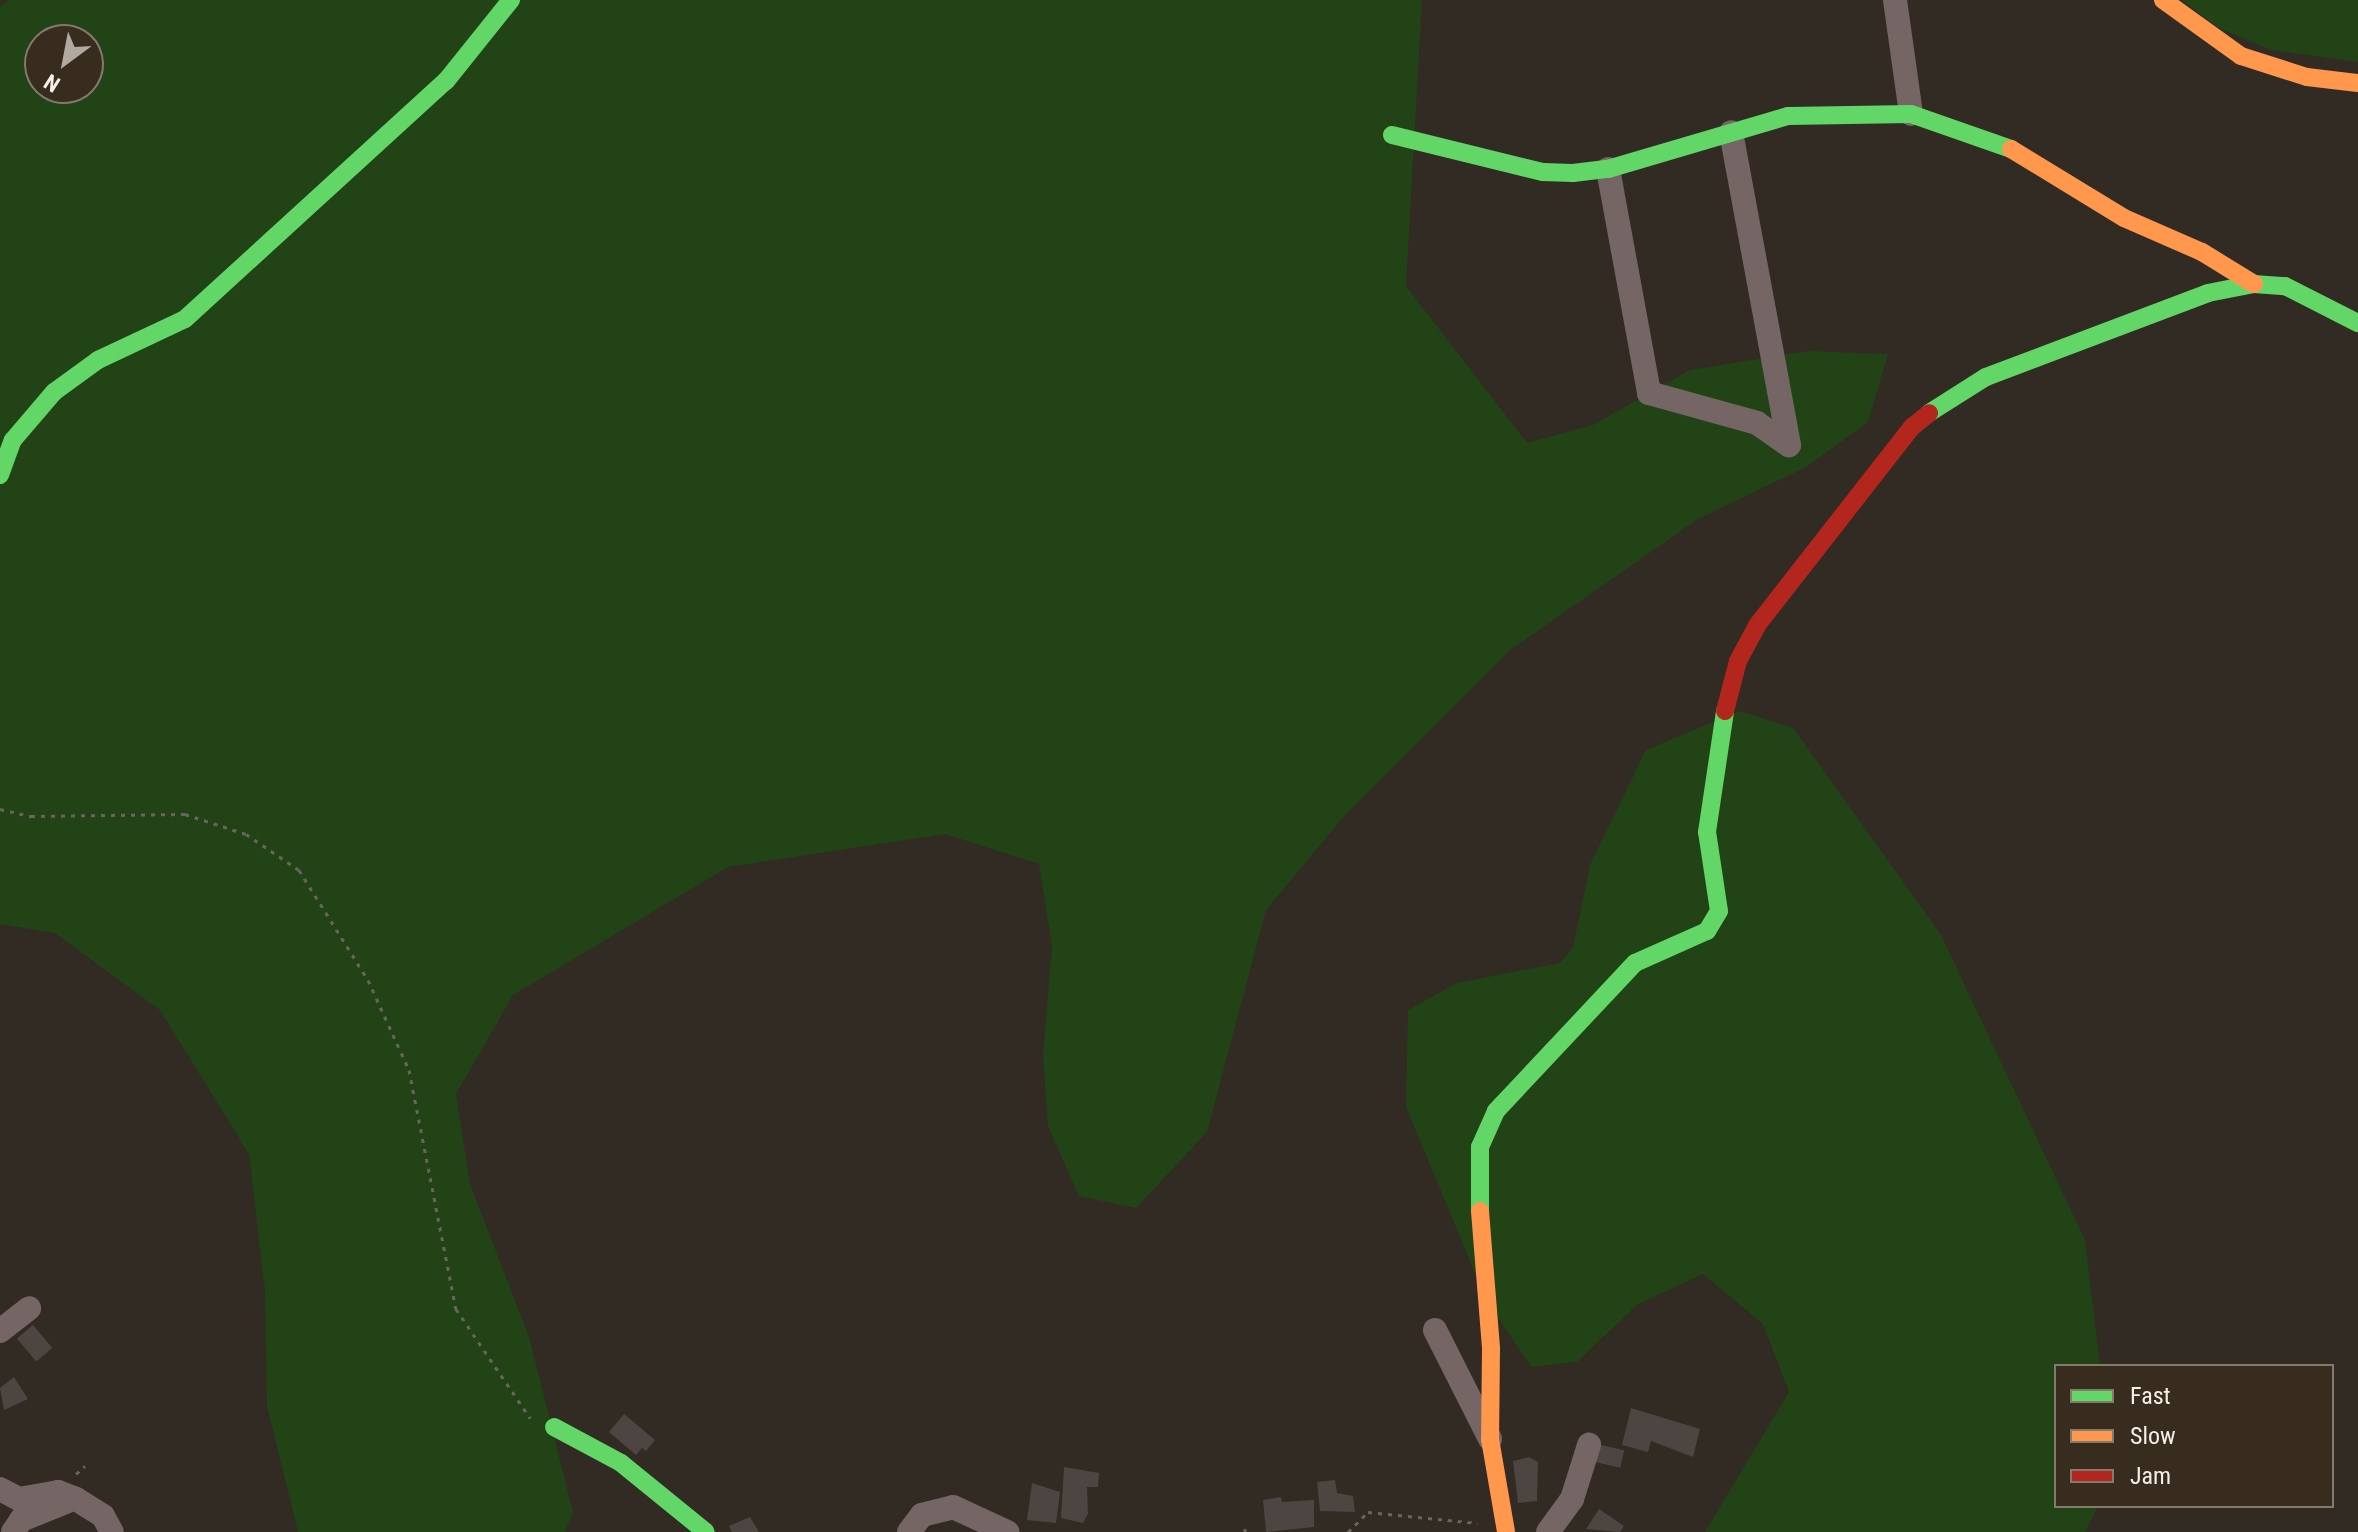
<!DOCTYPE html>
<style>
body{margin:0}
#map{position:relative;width:2358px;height:1532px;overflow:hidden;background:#312b24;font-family:"Roboto Condensed",sans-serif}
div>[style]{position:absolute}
.green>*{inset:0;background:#224315}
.building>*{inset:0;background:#4c4542;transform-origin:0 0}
.path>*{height:3px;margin-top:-1.5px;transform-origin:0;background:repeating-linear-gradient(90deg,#6c6260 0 4px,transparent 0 10px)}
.street>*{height:24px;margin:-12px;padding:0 12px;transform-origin:12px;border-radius:12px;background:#756665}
.fast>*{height:18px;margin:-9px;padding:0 9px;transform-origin:9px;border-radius:9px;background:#63d668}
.slow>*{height:18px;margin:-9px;padding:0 9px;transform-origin:9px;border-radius:9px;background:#ff974d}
.jam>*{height:18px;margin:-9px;padding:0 9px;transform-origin:9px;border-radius:9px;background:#b3261e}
span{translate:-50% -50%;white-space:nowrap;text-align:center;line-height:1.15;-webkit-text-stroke:7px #372c1e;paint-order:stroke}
.legend{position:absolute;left:2054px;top:1364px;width:280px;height:144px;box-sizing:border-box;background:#372c1e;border:2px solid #837a6e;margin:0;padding:10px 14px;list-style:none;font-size:24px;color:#f6efe7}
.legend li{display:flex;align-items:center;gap:16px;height:40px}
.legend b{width:40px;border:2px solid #837a6e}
.north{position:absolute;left:24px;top:24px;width:80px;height:80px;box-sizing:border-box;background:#372c1e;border:2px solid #837a6e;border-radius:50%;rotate:212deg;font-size:22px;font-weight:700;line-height:32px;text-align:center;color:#f6efe7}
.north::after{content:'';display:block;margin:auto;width:28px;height:36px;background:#b1aaa3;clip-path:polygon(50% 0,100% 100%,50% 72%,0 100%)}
</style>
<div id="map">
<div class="green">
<div style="clip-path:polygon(evenodd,9px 0,1422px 0,1406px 286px,1527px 443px,1593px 425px,1690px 370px,1808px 351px,1888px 354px,1868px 422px,1806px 467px,1698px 519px,1510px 650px,1345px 815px,1266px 910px,1207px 1132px,1136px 1208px,1079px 1196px,1048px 1126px,1043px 1058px,1052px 945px,1039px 864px,945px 834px,728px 867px,513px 995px,456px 1094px,470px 1184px,529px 1337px,573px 1512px,565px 1532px,298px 1532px,267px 1406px,265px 1291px,249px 1154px,160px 1010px,55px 933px,0 924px,0 6px,9px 0,40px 40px,88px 40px,88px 88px,40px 88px,40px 40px)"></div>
<div style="clip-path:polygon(2182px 0,2358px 0,2358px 62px,2271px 50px,2217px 27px)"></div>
<div style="clip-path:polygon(1740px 711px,1793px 728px,1941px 935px,2085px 1240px,2100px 1366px,2056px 1366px,2056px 1506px,2098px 1506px,2085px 1532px,1705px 1532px,1789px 1392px,1763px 1324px,1703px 1274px,1638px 1304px,1578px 1361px,1532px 1367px,1488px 1304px,1406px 1107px,1408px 1010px,1457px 983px,1560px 963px,1573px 947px,1590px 865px,1646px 750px)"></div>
</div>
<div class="building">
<div style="left:33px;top:1325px;width:30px;height:21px;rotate:50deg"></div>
<div style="clip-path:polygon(14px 1377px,28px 1399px,4px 1410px,0 1388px)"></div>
<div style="clip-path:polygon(1631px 1408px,1700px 1429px,1693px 1457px,1651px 1441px,1648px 1452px,1622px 1445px)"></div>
<div style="clip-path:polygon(624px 1414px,655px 1440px,646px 1451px,642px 1448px,636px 1455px,609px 1432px)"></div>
<div style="left:1597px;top:1444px;width:28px;height:18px;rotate:13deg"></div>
<div style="clip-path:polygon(1529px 1457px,1538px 1462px,1537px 1501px,1518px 1503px,1513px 1461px)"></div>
<div style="clip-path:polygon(1064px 1467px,1099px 1473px,1098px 1487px,1087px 1487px,1088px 1514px,1083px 1523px,1061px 1518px)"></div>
<div style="clip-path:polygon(1335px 1480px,1337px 1493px,1353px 1496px,1355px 1512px,1320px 1511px,1317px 1482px)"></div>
<div style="clip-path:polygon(1032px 1483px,1060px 1492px,1056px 1523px,1027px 1520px)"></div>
<div style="clip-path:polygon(1281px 1497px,1282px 1502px,1314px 1500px,1314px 1527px,1266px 1532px,1263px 1500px)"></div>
<div style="clip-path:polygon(1599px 1509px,1624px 1526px,1620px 1532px,1586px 1529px)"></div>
<div style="clip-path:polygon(750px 1517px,759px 1532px,732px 1532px,729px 1526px)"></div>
</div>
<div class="path">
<div style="left:0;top:809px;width:32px;rotate:13deg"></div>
<div style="left:31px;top:816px;width:154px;rotate:-0.7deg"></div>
<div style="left:185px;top:814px;width:64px;rotate:18.2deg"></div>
<div style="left:246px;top:834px;width:64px;rotate:34.2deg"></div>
<div style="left:299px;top:870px;width:130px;rotate:57.9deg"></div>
<div style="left:368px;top:980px;width:99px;rotate:65.5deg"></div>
<div style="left:409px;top:1070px;width:244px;rotate:78.9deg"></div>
<div style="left:456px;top:1309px;width:132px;rotate:55.8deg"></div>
<div style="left:76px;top:1474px;width:12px;rotate:-42deg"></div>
<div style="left:1245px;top:1532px;width:4px;rotate:-90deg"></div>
<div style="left:1348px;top:1532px;width:28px;rotate:-45deg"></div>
<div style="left:1368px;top:1512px;width:110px;rotate:5.8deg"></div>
</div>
<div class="street">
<div style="left:1895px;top:0;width:115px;rotate:82deg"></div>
<div style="left:1608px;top:169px;width:228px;rotate:79.6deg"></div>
<div style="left:1649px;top:393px;width:112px;rotate:15.5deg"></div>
<div style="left:1757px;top:423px;width:39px;rotate:35deg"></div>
<div style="left:1789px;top:445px;width:318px;rotate:-100.5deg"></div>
<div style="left:1435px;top:1330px;width:122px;rotate:63.2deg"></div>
<div style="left:0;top:1331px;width:37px;rotate:-38deg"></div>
<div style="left:0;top:1489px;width:21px;rotate:28deg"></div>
<div style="left:19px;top:1499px;width:40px;rotate:-10deg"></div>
<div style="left:58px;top:1492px;width:19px;rotate:21deg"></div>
<div style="left:76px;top:1499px;width:32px;rotate:32deg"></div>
<div style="left:103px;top:1516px;width:18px;rotate:61deg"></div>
<div style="left:13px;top:1532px;width:14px;rotate:-56deg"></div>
<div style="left:21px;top:1520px;width:48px;rotate:-21.8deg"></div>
<div style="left:909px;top:1532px;width:21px;rotate:-53deg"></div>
<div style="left:922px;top:1515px;width:32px;rotate:-14deg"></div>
<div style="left:953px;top:1507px;width:60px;rotate:24.8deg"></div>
<div style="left:1548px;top:1532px;width:41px;rotate:-54deg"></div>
<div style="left:1572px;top:1499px;width:57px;rotate:-72.5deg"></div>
</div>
<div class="fast">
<div style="left:1392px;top:135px;width:155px;rotate:13.8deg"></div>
<div style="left:1543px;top:172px;width:30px;rotate:2deg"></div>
<div style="left:1573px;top:173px;width:35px;rotate:-7deg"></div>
<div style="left:1608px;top:169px;width:188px;rotate:-16.4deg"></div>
<div style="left:1788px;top:116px;width:123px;rotate:-0.9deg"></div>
<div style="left:1911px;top:114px;width:106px;rotate:19.3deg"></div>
<div style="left:1929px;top:413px;width:67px;rotate:-32.3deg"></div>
<div style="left:1986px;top:377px;width:237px;rotate:-20.7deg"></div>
<div style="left:2208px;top:293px;width:47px;rotate:-11.1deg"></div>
<div style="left:2254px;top:284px;width:31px;rotate:4deg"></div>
<div style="left:2285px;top:286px;width:82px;rotate:26.9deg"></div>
<div style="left:0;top:475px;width:37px;rotate:-70deg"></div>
<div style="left:13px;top:440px;width:63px;rotate:-49.5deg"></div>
<div style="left:54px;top:392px;width:54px;rotate:-36deg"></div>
<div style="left:98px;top:360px;width:96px;rotate:-25.2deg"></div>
<div style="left:185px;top:319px;width:353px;rotate:-42.4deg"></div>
<div style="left:446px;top:81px;width:104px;rotate:-51.3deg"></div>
<div style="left:1480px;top:1211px;width:64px;rotate:-90deg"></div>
<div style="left:1480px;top:1147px;width:39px;rotate:-66deg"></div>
<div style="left:1496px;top:1111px;width:203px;rotate:-46.8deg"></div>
<div style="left:1635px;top:963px;width:79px;rotate:-24deg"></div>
<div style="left:1707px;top:931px;width:23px;rotate:-59deg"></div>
<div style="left:1719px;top:911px;width:80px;rotate:-98.6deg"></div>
<div style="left:1707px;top:832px;width:122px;rotate:-81.5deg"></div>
<div style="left:554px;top:1427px;width:76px;rotate:28.2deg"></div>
<div style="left:621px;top:1463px;width:109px;rotate:39.1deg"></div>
</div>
<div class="slow">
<div style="left:2163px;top:0;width:96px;rotate:35.7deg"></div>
<div style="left:2241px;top:56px;width:69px;rotate:17.7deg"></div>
<div style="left:2307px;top:77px;width:51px;rotate:6.7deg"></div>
<div style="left:2011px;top:149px;width:132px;rotate:31.4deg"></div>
<div style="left:2124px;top:218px;width:85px;rotate:23.6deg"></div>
<div style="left:2202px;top:252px;width:61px;rotate:31.6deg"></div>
<div style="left:1480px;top:1211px;width:138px;rotate:85.4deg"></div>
<div style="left:1491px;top:1349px;width:90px;rotate:90.6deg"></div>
<div style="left:1490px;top:1439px;width:94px;rotate:80.2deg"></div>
</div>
<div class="jam">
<div style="left:1725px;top:711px;width:52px;rotate:-75.4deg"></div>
<div style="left:1738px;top:661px;width:42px;rotate:-61.6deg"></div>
<div style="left:1758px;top:624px;width:250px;rotate:-52deg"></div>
<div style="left:1912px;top:427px;width:22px;rotate:-39deg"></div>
</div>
<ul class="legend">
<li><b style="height:10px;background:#63d668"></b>Fast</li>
<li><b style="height:10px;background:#ff974d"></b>Slow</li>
<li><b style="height:10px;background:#b3261e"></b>Jam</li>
</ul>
<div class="north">N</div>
</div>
